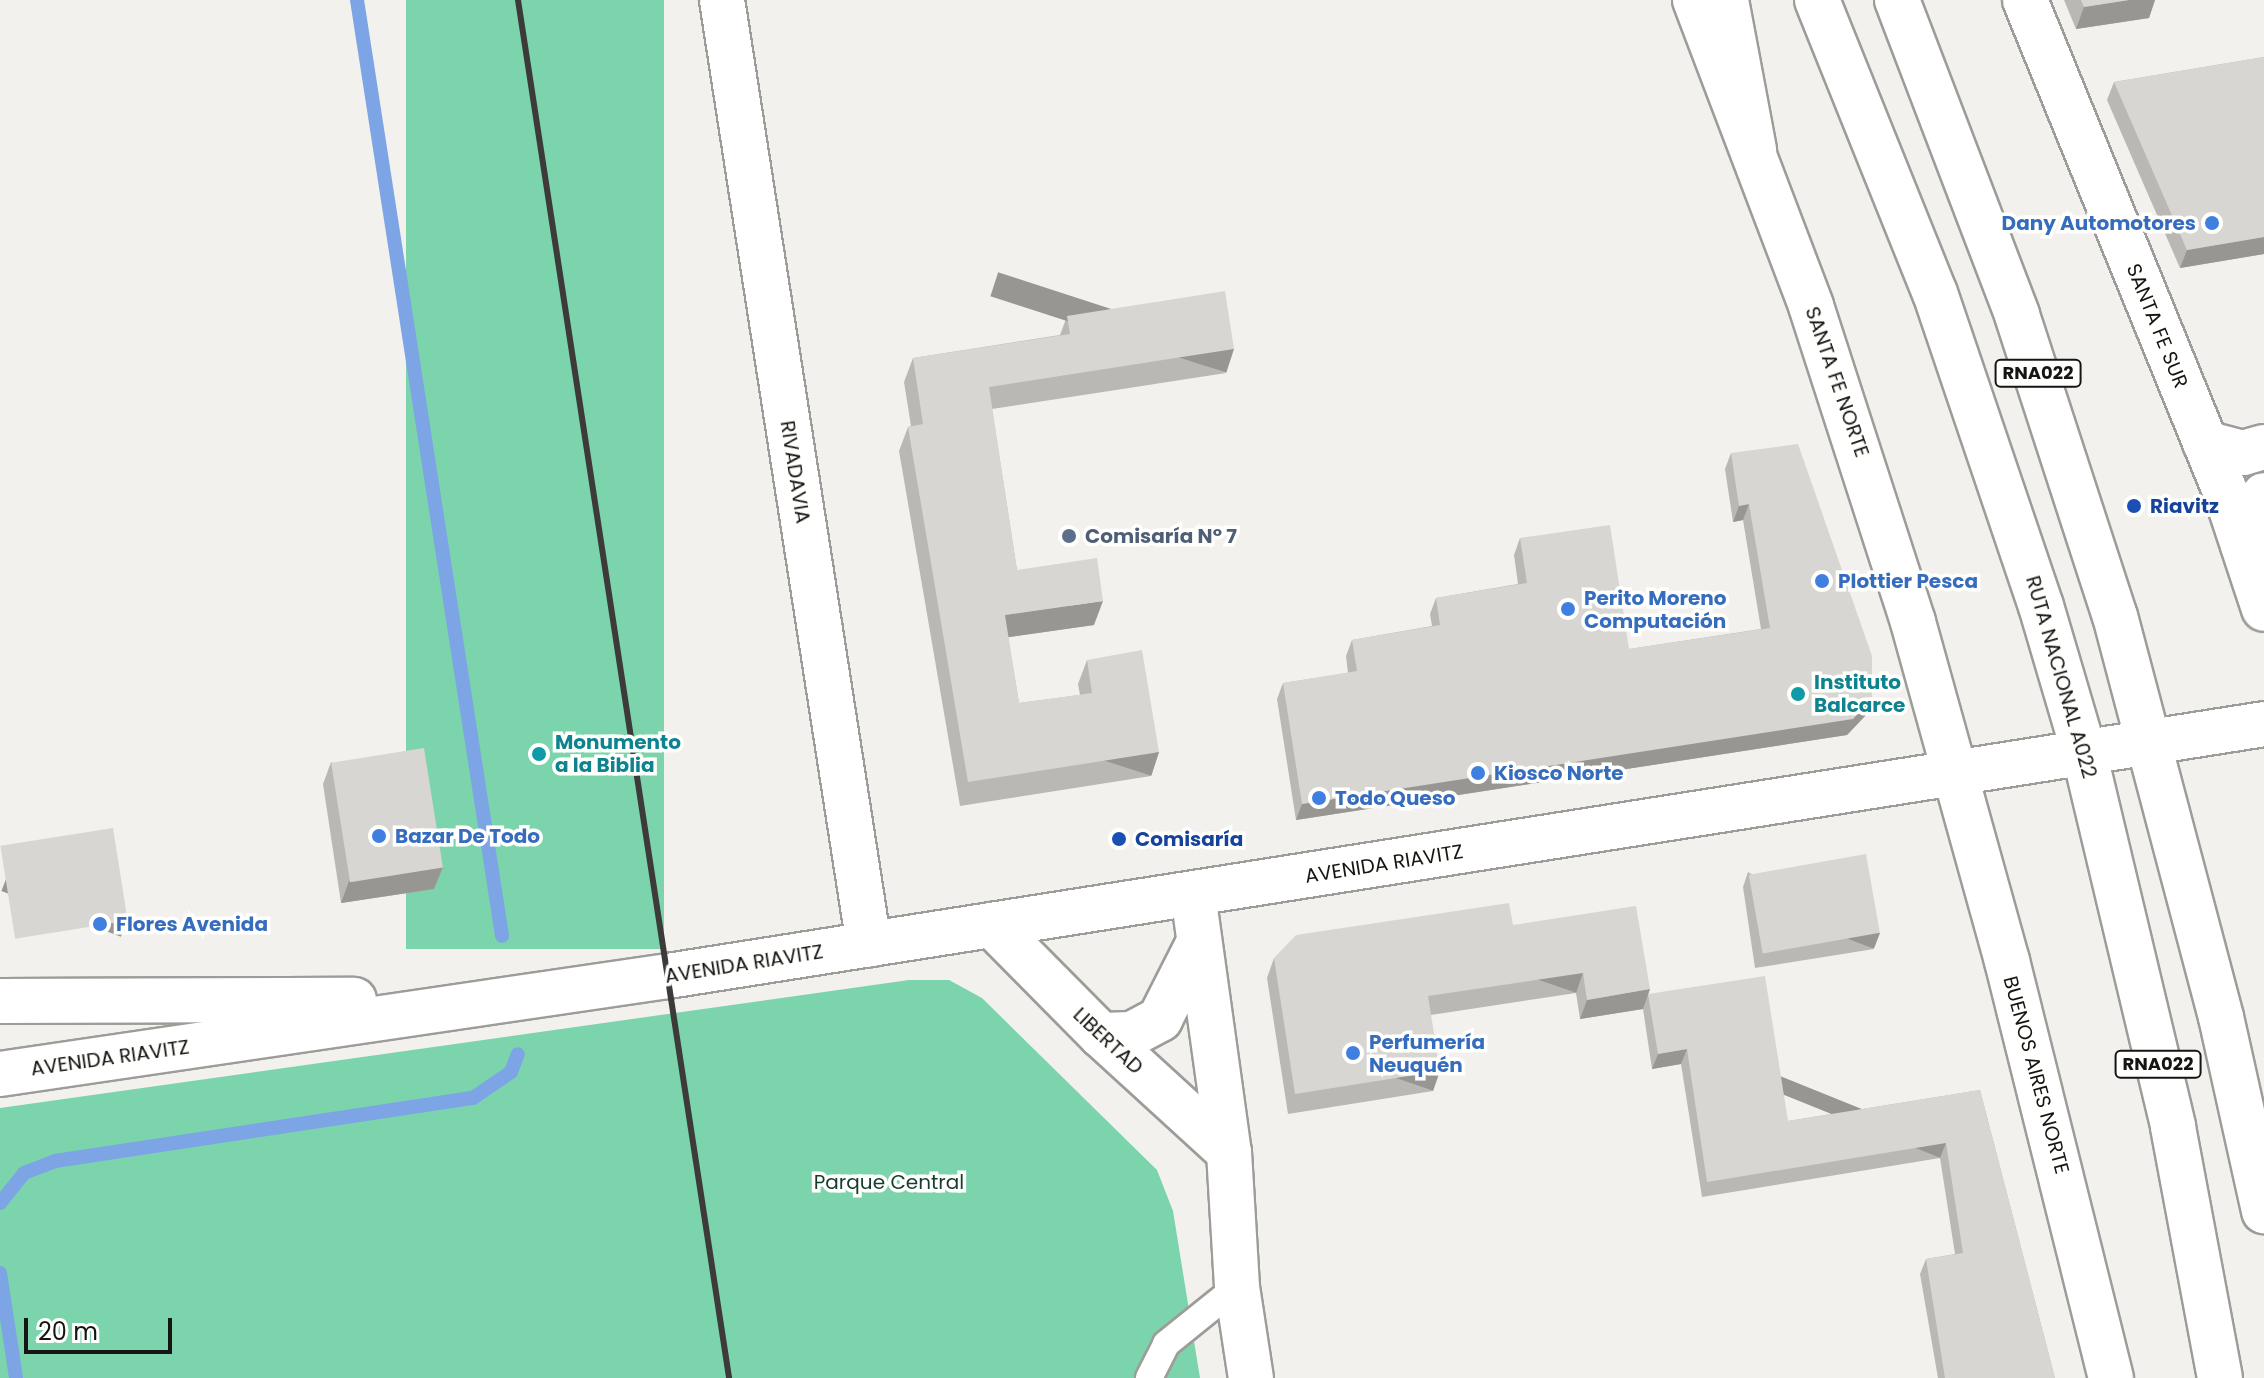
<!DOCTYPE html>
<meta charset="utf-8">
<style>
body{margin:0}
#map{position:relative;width:2264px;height:1378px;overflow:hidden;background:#f3f1ee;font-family:Poppins,sans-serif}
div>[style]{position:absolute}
.green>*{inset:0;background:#7cd4ac;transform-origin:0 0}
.stream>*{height:14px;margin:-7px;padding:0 7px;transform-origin:7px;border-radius:7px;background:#7da4e5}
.roads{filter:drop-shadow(2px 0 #9d9c98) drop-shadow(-2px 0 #9d9c98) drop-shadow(0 2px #9d9c98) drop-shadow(0 -2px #9d9c98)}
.lane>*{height:26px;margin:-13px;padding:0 13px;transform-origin:13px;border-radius:13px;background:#fff}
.street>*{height:44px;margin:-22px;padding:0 22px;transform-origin:22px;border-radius:22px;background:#fff}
.secondary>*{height:44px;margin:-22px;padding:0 22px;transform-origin:22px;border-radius:22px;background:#fff}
.highway>*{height:44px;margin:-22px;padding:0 22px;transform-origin:22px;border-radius:22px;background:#fff}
.rail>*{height:6px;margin:-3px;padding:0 3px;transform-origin:3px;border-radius:3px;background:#3c3b39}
.wall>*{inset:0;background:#bab8b5}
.shaded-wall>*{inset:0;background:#979693;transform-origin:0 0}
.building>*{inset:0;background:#d8d6d2;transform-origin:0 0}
.dots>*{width:22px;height:22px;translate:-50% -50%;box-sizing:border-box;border:4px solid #fffffe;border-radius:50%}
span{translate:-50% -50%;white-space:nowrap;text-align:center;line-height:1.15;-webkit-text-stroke:7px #fffffe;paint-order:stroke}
.shield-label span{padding:2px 6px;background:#fffffe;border:2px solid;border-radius:6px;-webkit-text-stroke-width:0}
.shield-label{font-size:18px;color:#151513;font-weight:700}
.shop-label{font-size:20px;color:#366cbe;font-weight:700}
.right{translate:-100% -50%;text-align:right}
.left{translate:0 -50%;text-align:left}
.street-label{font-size:20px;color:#151513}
.transit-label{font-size:20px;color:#164399;font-weight:700}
.service-label{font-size:20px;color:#4e5e75;font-weight:700}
.culture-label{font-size:20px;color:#0d838f;font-weight:700}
.park-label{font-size:20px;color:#153c2c}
.scale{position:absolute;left:24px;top:1318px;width:148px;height:36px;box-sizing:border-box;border:4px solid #151513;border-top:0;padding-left:10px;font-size:24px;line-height:28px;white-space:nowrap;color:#151513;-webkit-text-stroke:6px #fffffe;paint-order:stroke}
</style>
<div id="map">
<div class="green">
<div style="left:406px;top:0;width:258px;height:949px"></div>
<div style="clip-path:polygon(909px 980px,949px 980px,982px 998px,1157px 1170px,1173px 1211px,1200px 1378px,0 1378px,0 1108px)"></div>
</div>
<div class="stream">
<div style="left:357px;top:0;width:947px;rotate:81.19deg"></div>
<div style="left:0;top:1203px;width:38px;rotate:-51deg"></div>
<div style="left:24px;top:1173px;width:33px;rotate:-21deg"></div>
<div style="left:55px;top:1161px;width:423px;rotate:-8.6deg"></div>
<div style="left:473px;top:1098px;width:46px;rotate:-34.4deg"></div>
<div style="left:511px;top:1072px;width:19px;rotate:-69deg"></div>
<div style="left:0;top:1273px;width:106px;rotate:81.3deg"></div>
</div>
<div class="roads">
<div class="lane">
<div style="left:1149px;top:1378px;width:38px;rotate:-63deg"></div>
<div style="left:1166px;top:1344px;width:91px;rotate:-38.8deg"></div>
</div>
<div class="street">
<div style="left:2205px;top:443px;width:39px;rotate:15deg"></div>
<div style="left:2243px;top:453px;width:22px;rotate:-16deg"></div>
<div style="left:2243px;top:545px;width:54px;rotate:-67.2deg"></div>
</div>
<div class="secondary">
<div style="left:722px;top:0;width:956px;rotate:81.16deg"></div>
<div style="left:1695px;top:0;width:327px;rotate:69.2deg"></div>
<div style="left:1811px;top:306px;width:332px;rotate:72.1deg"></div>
<div style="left:1913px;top:622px;width:352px;rotate:74.5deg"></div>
<div style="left:2007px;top:961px;width:430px;rotate:76deg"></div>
<div style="left:2025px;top:0;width:530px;rotate:67.84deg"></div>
<div style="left:2225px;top:491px;width:124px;rotate:71.7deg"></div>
<div style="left:1193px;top:894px;width:260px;rotate:82.1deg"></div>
<div style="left:1229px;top:1152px;width:135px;rotate:86.6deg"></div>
<div style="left:1237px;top:1287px;width:92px;rotate:81.3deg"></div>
<div style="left:992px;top:925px;width:155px;rotate:45.3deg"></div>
<div style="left:1101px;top:1035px;width:173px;rotate:42.4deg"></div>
<div style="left:0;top:1001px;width:354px;rotate:-0.2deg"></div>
<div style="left:1101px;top:1035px;width:31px;rotate:-2deg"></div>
<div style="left:1132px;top:1034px;width:32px;rotate:-28deg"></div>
<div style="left:1160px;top:1019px;width:86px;rotate:-63.1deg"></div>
<div style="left:0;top:1074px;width:675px;rotate:-8.35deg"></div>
<div style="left:668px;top:976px;width:1616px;rotate:-8.97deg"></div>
</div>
<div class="highway">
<div style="left:1726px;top:0;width:153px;rotate:79.4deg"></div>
<div style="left:1817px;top:0;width:316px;rotate:68.1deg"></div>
<div style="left:1935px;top:293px;width:330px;rotate:71.3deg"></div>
<div style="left:2041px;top:606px;width:152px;rotate:73.6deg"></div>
<div style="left:2084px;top:752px;width:385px;rotate:76.6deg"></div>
<div style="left:2173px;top:1127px;width:255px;rotate:79.4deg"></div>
<div style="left:1897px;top:0;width:337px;rotate:69.1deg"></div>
<div style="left:2017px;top:315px;width:317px;rotate:72deg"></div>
<div style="left:2115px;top:616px;width:415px;rotate:75.2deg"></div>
<div style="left:2221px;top:1017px;width:199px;rotate:77.5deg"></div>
</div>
</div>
<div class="rail">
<div style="left:518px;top:0;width:1394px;rotate:81.29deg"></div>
</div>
<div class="wall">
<div style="clip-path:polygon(2064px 0,2155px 0,2149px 18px,2076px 29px)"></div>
<div style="clip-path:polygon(2264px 57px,2264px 254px,2180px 268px,2107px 100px,2114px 82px)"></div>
<div style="clip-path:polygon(1067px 316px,1226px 373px,992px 409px,1017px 570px,1094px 625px,1008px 637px,1019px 703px,1080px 695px,1078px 684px,1087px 660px,1159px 752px,1151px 776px,960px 806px,899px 451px,908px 427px,911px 426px,904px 382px,913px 358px,1060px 335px)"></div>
<div style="clip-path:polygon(1731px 453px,1872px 699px,1866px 715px,1847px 735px,1296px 820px,1277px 699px,1283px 683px,1348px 673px,1346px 656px,1352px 640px,1432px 626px,1430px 614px,1436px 598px,1518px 584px,1514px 555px,1520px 538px,1629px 649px,1761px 629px,1743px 520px,1733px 522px,1725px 469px)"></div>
<div style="clip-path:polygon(331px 762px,443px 867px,434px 889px,341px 903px,323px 784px)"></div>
<div style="clip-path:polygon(1748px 872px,1874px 949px,1755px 968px,1743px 887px)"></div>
<div style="clip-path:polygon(1513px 925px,1650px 989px,1648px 994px,1788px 1121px,1980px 1090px,2055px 1378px,1938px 1378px,1920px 1274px,1926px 1259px,1955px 1254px,1940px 1158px,1702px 1197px,1681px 1064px,1652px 1069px,1643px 1009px,1580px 1019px,1576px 993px,1431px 1015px,1433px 1091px,1288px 1114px,1267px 978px,1274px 958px)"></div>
</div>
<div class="shaded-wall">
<div style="clip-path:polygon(2129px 0,2155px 0,2149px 18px,2076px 29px,2084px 7px)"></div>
<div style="clip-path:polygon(2264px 237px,2264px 254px,2180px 268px,2187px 250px)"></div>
<div style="left:1234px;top:349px;width:25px;height:248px;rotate:108deg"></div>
<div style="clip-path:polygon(1749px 504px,1743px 520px,1733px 522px,1739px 506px)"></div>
<div style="clip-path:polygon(1103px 601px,1094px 625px,996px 639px,1005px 615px)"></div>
<div style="clip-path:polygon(1872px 699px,1866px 715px,1847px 735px,1296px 820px,1302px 804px)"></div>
<div style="left:1159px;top:752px;width:25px;height:193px;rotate:108deg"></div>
<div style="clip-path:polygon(443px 867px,434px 889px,341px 903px,349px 881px)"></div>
<div style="left:127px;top:921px;width:17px;height:128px;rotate:111deg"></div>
<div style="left:1880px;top:933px;width:17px;height:121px;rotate:111deg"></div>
<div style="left:1583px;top:973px;width:21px;height:157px;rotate:109deg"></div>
<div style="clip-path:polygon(1650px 989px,1643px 1009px,1580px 1019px,1587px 1000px)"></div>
<div style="clip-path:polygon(1687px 1049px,1681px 1064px,1652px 1069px,1658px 1054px)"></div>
<div style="left:1440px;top:1071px;width:21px;height:147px;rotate:109deg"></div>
<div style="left:1946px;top:1143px;width:16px;height:242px;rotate:112deg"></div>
</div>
<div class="building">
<div style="clip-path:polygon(2081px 0,2129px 0,2084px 7px)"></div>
<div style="clip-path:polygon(2264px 57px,2264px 237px,2187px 250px,2114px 82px)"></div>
<div style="clip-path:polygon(1225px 291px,1234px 349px,989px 387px,1017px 570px,1097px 558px,1103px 601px,1005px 615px,1019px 703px,1092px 693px,1087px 660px,1142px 650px,1159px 752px,968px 782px,908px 427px,923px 424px,913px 358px,1070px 334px,1067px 316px)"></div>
<div style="clip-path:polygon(1798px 444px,1872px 656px,1872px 699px,1853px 719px,1302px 804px,1283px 683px,1357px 671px,1352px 640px,1440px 625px,1436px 598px,1527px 583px,1520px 538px,1610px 525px,1629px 649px,1770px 628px,1749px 504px,1739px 506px,1731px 453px)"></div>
<div style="left:424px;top:748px;width:121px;height:94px;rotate:81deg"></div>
<div style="left:113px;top:828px;width:94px;height:114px;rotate:81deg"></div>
<div style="left:1866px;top:854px;width:80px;height:119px;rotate:80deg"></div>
<div style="clip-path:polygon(1509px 903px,1513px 925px,1636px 906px,1650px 989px,1587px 1000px,1583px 973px,1428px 996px,1440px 1071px,1295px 1094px,1274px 958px,1296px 935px)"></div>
<div style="clip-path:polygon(1765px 976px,1788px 1121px,1980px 1090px,2055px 1378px,1945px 1378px,1926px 1259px,1963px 1253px,1946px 1143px,1707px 1182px,1687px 1049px,1658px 1054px,1648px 994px)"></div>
</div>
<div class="dots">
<div style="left:2212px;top:223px;background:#3f7fe0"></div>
<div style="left:2134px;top:506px;background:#1a4fb4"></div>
<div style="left:1069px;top:536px;background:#5c6f8a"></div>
<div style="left:1822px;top:581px;background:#3f7fe0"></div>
<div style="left:1568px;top:609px;background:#3f7fe0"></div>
<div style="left:1798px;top:694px;background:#0f9aa8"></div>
<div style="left:539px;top:754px;background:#0f9aa8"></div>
<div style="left:1478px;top:773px;background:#3f7fe0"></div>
<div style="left:1319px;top:798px;background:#3f7fe0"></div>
<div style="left:379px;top:836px;background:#3f7fe0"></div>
<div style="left:1119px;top:839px;background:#1a4fb4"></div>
<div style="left:100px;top:924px;background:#3f7fe0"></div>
<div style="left:1353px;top:1053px;background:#3f7fe0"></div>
</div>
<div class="shield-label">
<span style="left:2038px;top:373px">RNA022</span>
<span style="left:2158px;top:1064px">RNA022</span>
</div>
<div class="shop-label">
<span class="right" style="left:2196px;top:223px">Dany Automotores</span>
<span class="left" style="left:1838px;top:581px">Plottier Pesca</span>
<span class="left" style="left:1584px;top:610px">Perito Moreno<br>Computación</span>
<span class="left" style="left:1494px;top:773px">Kiosco Norte</span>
<span class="left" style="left:1335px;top:798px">Todo Queso</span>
<span class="left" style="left:395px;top:836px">Bazar De Todo</span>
<span class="left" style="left:116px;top:924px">Flores Avenida</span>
<span class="left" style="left:1369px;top:1054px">Perfumería<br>Neuquén</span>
</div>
<div class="street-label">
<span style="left:2157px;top:326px;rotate:68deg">SANTA FE SUR</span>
<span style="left:1837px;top:382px;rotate:71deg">SANTA FE NORTE</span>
<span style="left:795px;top:472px;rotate:81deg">RIVADAVIA</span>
<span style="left:2061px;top:677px;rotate:74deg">RUTA NACIONAL A022</span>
<span style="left:1384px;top:864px;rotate:-9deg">AVENIDA RIAVITZ</span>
<span style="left:744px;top:964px;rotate:-9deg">AVENIDA RIAVITZ</span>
<span style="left:1108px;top:1041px;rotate:43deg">LIBERTAD</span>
<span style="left:110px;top:1058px;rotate:-8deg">AVENIDA RIAVITZ</span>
<span style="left:2036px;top:1075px;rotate:75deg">BUENOS AIRES NORTE</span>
</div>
<div class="transit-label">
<span class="left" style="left:2150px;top:506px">Riavitz</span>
<span class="left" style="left:1135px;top:839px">Comisaría</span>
</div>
<div class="service-label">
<span class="left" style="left:1085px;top:536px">Comisaría N° 7</span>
</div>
<div class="culture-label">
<span class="left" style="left:1814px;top:694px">Instituto<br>Balcarce</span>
<span class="left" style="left:555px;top:754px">Monumento<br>a la Biblia</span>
</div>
<div class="park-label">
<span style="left:889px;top:1182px">Parque Central</span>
</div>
<div class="scale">20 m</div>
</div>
